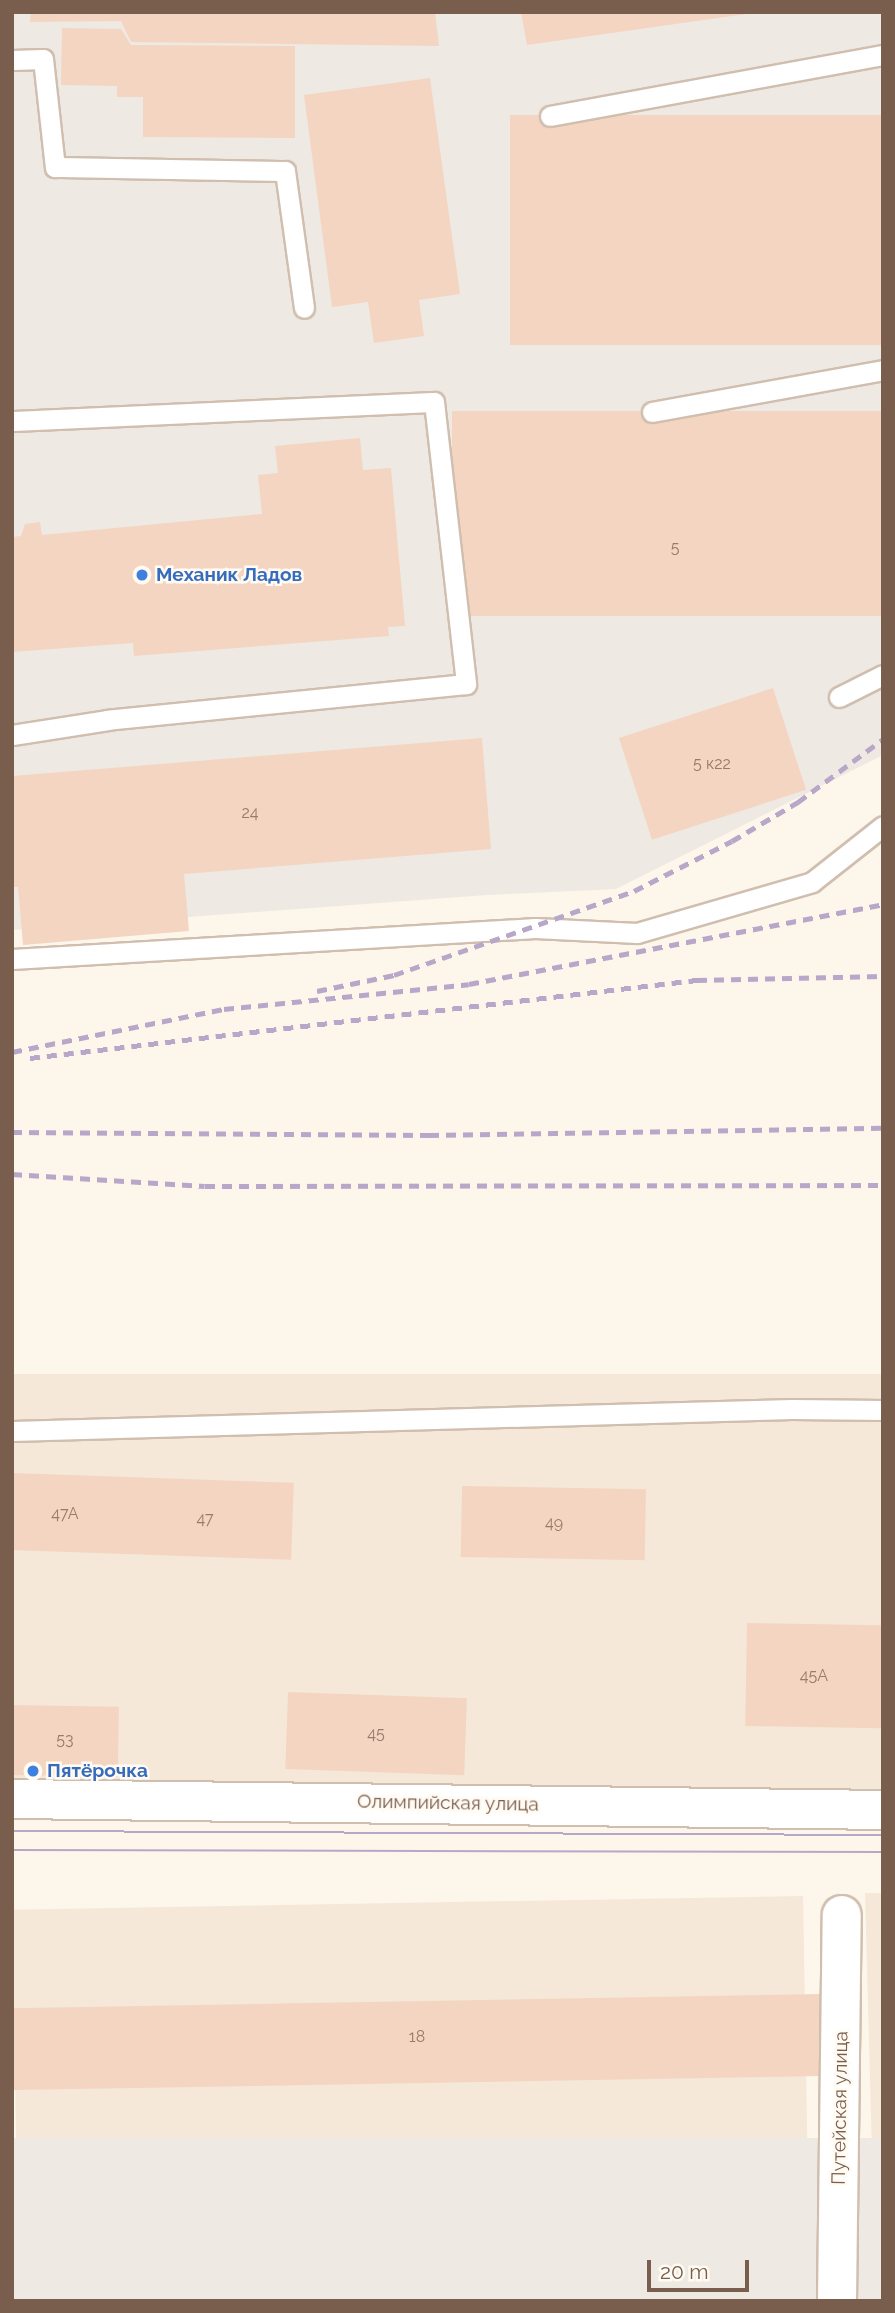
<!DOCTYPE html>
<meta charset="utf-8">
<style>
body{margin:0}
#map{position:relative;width:895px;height:2313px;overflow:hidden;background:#fdf6eb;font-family:Raleway,sans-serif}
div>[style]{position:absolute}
.residential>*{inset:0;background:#f5e8d9;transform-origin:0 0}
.industrial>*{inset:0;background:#efe9e3;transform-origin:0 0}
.building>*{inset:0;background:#f3d5c2;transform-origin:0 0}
.roads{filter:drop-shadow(2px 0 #d0beaf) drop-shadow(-2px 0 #d0beaf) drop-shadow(0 2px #d0beaf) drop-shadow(0 -2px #d0beaf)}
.lane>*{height:19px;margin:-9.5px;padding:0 9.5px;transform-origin:9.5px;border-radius:9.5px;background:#fff}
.street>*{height:38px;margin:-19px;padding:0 19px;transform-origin:19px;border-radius:19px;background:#fff}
.tram>*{height:2px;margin:-1px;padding:0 1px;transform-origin:1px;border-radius:1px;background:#b9a7c9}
.rail>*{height:5px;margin-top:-2.5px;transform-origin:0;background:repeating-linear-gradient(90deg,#b9a7c9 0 10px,transparent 0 17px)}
.dots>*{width:19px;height:19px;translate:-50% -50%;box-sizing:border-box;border:4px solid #fffaf2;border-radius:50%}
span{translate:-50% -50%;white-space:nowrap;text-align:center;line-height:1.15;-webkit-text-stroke:5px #fffaf2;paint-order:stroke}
.number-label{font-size:16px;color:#987b6a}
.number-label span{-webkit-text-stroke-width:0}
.shop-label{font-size:19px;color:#366cbe;font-weight:700}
.left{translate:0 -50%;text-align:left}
.street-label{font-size:19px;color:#795d4d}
.frame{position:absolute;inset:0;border:14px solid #795d4d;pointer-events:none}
.scale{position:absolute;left:647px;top:2260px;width:102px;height:32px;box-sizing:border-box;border:4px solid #795d4d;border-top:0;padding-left:9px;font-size:21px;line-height:24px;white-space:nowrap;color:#795d4d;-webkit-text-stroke:5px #fffaf2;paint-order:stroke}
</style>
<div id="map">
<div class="residential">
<div style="left:883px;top:1374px;width:424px;height:871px;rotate:90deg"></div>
<div style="clip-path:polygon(865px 1893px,883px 1893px,883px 2301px,876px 2301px)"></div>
<div style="left:803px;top:1896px;width:405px;height:791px;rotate:89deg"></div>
</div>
<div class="industrial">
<div style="clip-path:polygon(12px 12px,883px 12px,883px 755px,616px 889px,487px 895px,12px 930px)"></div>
<div style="left:12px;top:2138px;width:871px;height:163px"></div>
</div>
<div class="building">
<div style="clip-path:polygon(31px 12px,435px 12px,439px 46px,131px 42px,121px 21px,30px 22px)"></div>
<div style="clip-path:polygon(521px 12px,746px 12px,746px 14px,527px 45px)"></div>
<div style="clip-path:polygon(62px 28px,121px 29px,131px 45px,295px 46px,295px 138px,143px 137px,143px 97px,117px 97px,117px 86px,61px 85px)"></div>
<div style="clip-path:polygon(430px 78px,460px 294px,419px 300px,424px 336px,374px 343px,368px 302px,332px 307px,304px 95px)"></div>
<div style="left:883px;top:115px;width:230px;height:373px;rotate:90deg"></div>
<div style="left:883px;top:411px;width:205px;height:431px;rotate:90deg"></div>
<div style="clip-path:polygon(360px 438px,363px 470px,391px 468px,405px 626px,388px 627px,389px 636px,134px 656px,133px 643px,12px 652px,12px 537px,21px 536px,25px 524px,40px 522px,42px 535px,262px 514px,258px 475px,278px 473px,275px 446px)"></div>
<div style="left:773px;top:688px;width:107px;height:162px;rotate:72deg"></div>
<div style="clip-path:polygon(482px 738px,491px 849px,184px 874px,189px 931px,23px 945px,18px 887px,12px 887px,12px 776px)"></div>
<div style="left:12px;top:1473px;width:282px;height:77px;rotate:2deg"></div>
<div style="left:462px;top:1486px;width:184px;height:71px;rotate:1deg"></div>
<div style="left:747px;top:1623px;width:136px;height:103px;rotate:1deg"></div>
<div style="left:288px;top:1692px;width:179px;height:77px;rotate:2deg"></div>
<div style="left:12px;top:1705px;width:107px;height:70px;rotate:1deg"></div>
<div style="left:822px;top:1994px;width:82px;height:810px;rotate:89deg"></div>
</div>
<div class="roads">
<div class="lane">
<div style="left:12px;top:60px;width:31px;rotate:-2deg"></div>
<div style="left:43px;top:59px;width:109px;rotate:83.7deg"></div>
<div style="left:55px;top:167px;width:230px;rotate:1deg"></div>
<div style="left:285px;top:171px;width:138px;rotate:82.1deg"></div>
<div style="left:550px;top:116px;width:339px;rotate:-10.4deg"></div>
<div style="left:652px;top:412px;width:235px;rotate:-10.3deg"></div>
<div style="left:12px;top:421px;width:422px;rotate:-2.6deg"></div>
<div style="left:434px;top:402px;width:284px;rotate:83.5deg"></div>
<div style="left:466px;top:684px;width:360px;rotate:174.3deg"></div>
<div style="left:108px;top:720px;width:97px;rotate:171.1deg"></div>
<div style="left:839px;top:697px;width:49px;rotate:-26.6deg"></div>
<div style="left:12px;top:959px;width:524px;rotate:-3.39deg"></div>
<div style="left:535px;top:928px;width:102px;rotate:2.8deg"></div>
<div style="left:637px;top:933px;width:182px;rotate:-16.2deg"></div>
<div style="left:812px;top:882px;width:90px;rotate:-38.3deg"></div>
<div style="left:12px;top:1431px;width:780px;rotate:-1.62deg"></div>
<div style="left:792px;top:1409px;width:91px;rotate:0.6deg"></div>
</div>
<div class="street">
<div style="left:12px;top:1799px;width:871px;rotate:0.72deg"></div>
<div style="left:837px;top:2301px;width:386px;rotate:-89.3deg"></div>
</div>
</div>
<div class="tram">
<div style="left:12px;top:1831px;width:871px;rotate:0.26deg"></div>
<div style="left:12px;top:1850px;width:871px;rotate:0.13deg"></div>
</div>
<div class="rail">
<div style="left:317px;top:991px;width:79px;rotate:-11.7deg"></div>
<div style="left:394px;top:975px;width:254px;rotate:-19.3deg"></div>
<div style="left:634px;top:891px;width:110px;rotate:-27deg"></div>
<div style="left:732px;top:841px;width:77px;rotate:-30.6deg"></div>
<div style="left:798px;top:802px;width:106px;rotate:-36.5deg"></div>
<div style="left:12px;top:1052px;width:216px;rotate:-11.5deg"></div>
<div style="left:224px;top:1009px;width:246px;rotate:-5.8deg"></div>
<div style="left:469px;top:984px;width:422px;rotate:-10.9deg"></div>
<div style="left:30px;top:1058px;width:672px;rotate:-6.67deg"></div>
<div style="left:697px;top:980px;width:186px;rotate:-1.2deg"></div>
<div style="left:12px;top:1132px;width:417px;rotate:0.4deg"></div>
<div style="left:429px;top:1135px;width:454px;rotate:-0.9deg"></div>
<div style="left:12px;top:1174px;width:193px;rotate:3.6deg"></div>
<div style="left:205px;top:1186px;width:678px;rotate:-0.08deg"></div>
</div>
<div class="dots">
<div style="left:142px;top:575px;background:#3f7fe0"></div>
<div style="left:33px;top:1771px;background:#3f7fe0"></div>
</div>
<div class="number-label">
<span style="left:675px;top:548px">5</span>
<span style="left:712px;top:764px">5 к22</span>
<span style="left:250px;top:813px">24</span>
<span style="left:65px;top:1514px">47А</span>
<span style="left:205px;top:1519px">47</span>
<span style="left:554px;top:1523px">49</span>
<span style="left:814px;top:1676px">45А</span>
<span style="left:376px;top:1734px">45</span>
<span style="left:65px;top:1740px">53</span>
<span style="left:417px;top:2037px">18</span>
</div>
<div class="shop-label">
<span class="left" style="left:156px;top:575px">Механик Ладов</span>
<span class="left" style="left:47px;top:1771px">Пятёрочка</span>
</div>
<div class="street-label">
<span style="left:448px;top:1803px;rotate:1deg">Олимпийская улица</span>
<span style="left:840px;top:2108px;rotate:-89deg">Путейская улица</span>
</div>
<div class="frame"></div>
<div class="scale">20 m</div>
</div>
